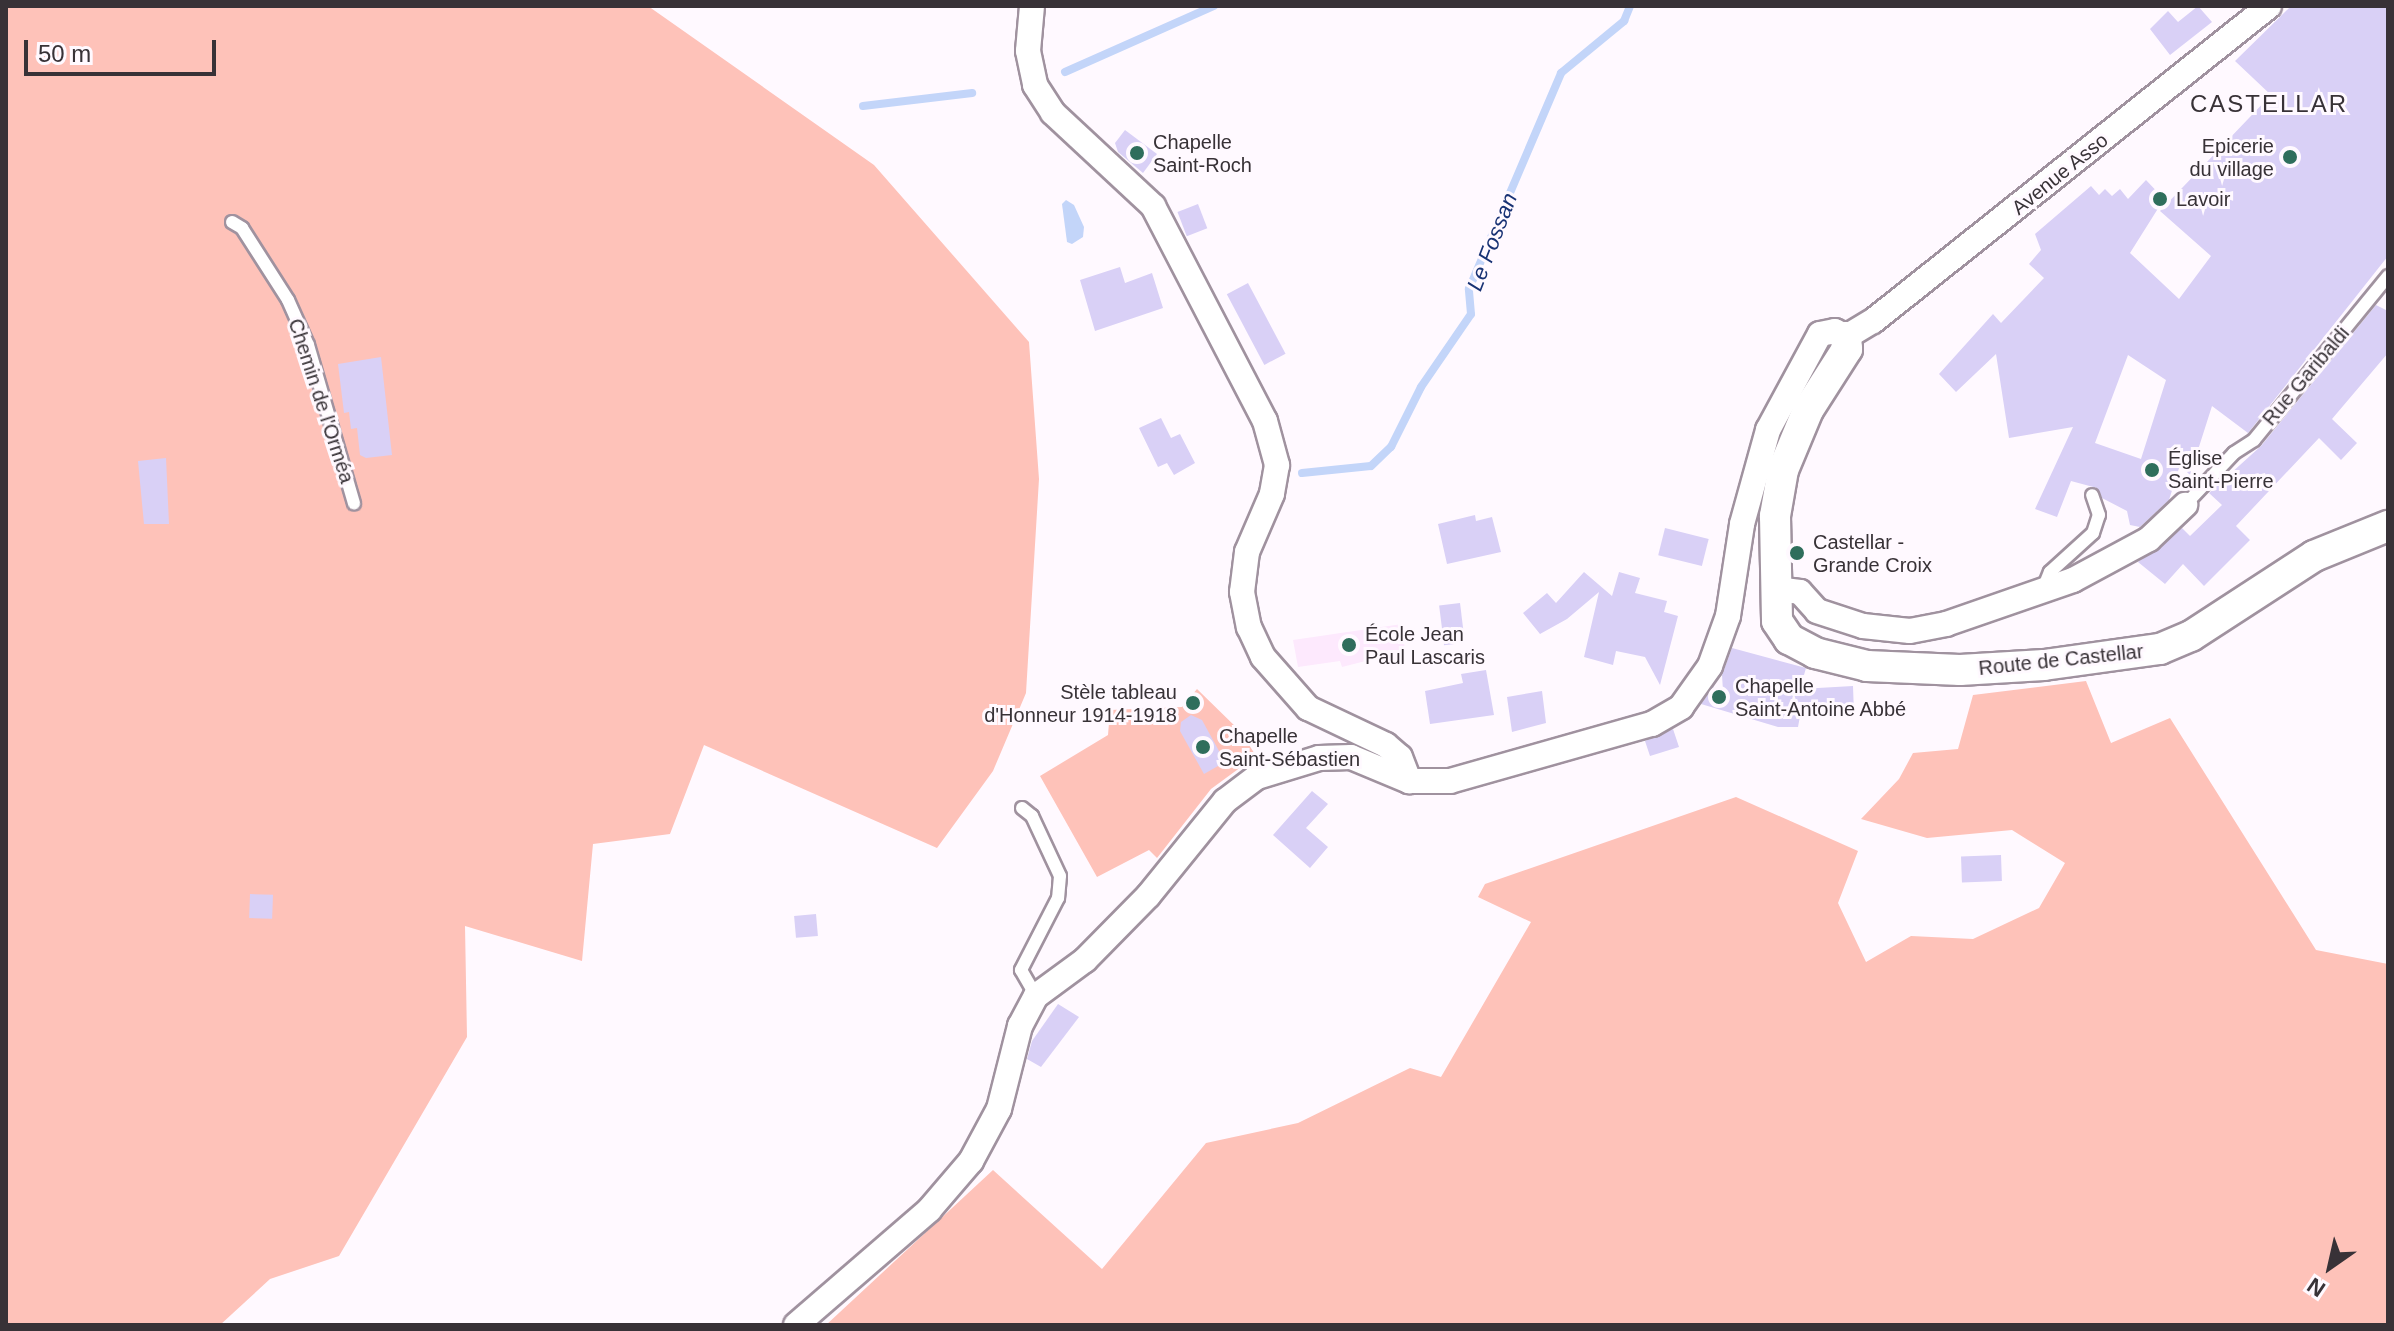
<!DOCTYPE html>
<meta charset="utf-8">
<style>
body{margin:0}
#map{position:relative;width:2394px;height:1331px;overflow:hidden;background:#fff9ff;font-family:Arial,sans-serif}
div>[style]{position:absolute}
.built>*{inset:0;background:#fde9fd}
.green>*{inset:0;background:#fec2b9}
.water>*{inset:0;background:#c3d5f9}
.stream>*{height:8px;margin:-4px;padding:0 4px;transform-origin:4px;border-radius:4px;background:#c3d5f9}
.building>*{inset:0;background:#d9d0f6;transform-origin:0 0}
.roads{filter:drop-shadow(2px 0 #a0929f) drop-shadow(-2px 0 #a0929f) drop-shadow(0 2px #a0929f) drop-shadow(0 -2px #a0929f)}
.service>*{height:12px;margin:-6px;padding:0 6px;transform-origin:6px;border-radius:6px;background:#fff}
.minor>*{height:24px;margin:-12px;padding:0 12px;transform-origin:12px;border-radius:12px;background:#fff}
.tertiary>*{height:30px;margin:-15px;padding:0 15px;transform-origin:15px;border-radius:15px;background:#fff}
.dots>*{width:22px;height:22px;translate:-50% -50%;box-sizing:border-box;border:4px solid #fff9ff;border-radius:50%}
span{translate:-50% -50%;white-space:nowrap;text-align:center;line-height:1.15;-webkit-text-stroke:6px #fff9ff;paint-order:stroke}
.poi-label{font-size:20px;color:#383237}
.left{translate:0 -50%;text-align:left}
.right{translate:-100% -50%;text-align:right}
.street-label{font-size:20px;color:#383237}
.water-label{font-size:22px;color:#183274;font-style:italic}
.quarter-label{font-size:24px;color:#383237;letter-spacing:2px}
.frame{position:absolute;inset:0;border:8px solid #383237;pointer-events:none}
.north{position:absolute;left:2290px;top:1227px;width:80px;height:80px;-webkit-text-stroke:6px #fff9ff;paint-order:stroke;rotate:214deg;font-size:22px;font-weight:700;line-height:32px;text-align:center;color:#383237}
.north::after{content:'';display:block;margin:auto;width:28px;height:36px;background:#383237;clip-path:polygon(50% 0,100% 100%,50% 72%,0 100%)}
.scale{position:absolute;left:24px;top:40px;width:192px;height:36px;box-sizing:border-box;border:4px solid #383237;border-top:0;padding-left:10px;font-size:24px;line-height:28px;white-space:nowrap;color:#383237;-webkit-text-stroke:6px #fff9ff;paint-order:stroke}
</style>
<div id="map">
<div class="built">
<div style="clip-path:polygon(1402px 624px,1405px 651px,1342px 667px,1340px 661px,1298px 667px,1293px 640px)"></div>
</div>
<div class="green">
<div style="clip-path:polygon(6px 6px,648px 6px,874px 165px,1029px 342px,1039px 479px,1026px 693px,993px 771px,937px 848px,704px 745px,670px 834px,593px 844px,582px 961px,465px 926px,467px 1037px,339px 1256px,270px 1279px,220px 1325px,6px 1325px)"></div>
<div style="clip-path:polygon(2086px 681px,2111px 743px,2170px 718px,2316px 950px,2388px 964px,2388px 1325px,826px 1325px,993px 1170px,1102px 1269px,1206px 1143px,1298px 1123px,1410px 1068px,1441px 1077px,1531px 922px,1478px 897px,1485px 884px,1736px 797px,1858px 851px,1838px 903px,1866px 962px,1911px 936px,1973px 939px,2039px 908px,2065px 863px,2012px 830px,1927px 838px,1861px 819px,1899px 779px,1913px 753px,1958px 749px,1973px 695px)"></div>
<div style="clip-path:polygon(1197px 689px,1241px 732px,1256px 756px,1211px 789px,1157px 858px,1149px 850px,1097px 877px,1040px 776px,1108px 735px,1110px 710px,1182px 707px)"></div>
</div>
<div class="water">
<div style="clip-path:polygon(1066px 200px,1074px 205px,1084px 227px,1083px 237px,1072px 244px,1067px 242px,1062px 204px)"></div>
</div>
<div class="stream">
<div style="left:1065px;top:72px;width:163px;rotate:-23.9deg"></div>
<div style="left:863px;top:106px;width:110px;rotate:-6.8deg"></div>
<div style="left:1302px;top:473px;width:69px;rotate:-5.8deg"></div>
<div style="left:1371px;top:466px;width:28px;rotate:-44deg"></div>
<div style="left:1391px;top:447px;width:67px;rotate:-63.4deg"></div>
<div style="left:1421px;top:387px;width:88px;rotate:-55.6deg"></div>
<div style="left:1471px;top:314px;width:25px;rotate:-95deg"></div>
<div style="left:1469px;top:289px;width:235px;rotate:-66.9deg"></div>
<div style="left:1561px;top:73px;width:82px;rotate:-39.5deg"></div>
<div style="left:1624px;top:21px;width:16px;rotate:-68deg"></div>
</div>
<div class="building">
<div style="clip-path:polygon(2198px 6px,2212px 22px,2170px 55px,2150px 29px,2168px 11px,2178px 22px)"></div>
<div style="clip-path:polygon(evenodd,2291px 6px,2388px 6px,2388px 256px,2248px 433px,2212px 406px,2190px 475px,2180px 465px,2169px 500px,2140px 527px,2130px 525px,2127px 511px,2102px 498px,2097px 488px,2071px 481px,2057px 517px,2035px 509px,2073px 427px,2009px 438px,1996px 354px,1956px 392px,1939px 374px,1993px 314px,2001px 323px,2044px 278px,2029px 264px,2041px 250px,2035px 234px,2091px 186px,2099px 195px,2105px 189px,2112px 196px,2120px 189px,2128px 199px,2146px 180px,2164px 199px,2130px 253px,2179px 299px,2211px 256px,2160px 211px,2271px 95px,2235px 61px,2291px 6px,2128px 355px,2166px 380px,2141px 459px,2095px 443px,2128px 355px)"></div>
<div style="clip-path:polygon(1125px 130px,1157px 154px,1143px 173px,1118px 152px,1115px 143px)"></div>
<div style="left:1198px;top:204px;width:26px;height:22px;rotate:69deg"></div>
<div style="clip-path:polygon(1120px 267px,1125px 283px,1152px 273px,1163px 308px,1095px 331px,1080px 280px)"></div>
<div style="left:1248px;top:283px;width:80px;height:24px;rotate:62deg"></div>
<div style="clip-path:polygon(2376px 305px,2388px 311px,2388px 353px,2332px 419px,2357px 443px,2341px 460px,2319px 438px,2236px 526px,2250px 540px,2204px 586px,2183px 564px,2165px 584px,2138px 562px,2182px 528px,2190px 536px,2222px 505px,2209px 493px,2261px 446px)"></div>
<div style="clip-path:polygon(381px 357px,392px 455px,366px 458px,360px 455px,357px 428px,351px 429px,349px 412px,344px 413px,338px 364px)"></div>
<div style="clip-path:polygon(1161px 418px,1171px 438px,1180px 434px,1195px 463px,1174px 475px,1167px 463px,1158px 467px,1139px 428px)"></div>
<div style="clip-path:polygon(166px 458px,169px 524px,144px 524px,138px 461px)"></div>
<div style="clip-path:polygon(1475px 515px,1476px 521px,1492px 517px,1501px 552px,1447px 564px,1438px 524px)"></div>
<div style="left:1665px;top:528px;width:45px;height:28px;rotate:14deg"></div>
<div style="clip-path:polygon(1584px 572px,1612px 596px,1619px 572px,1640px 578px,1635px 593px,1667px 601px,1664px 612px,1678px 616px,1660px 685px,1645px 657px,1616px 651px,1613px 665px,1584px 657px,1599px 592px,1567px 619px,1540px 634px,1523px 613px,1547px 593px,1556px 603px)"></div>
<div style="left:1460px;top:603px;width:40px;height:21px;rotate:83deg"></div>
<div style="clip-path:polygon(1732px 648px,1806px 668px,1800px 689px,1853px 686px,1854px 714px,1800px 716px,1798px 727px,1778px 727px,1701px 704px,1713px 687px,1723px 691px,1722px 675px)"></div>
<div style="clip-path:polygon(1486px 670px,1494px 715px,1430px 724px,1425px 691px,1463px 683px,1461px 674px)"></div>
<div style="clip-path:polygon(1542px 691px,1546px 723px,1512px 732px,1507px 697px)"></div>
<div style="clip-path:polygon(1191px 715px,1202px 720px,1225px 762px,1204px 774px,1180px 731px,1181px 722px)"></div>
<div style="clip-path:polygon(1673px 729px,1679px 747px,1650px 756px,1645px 741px)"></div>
<div style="clip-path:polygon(1312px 791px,1328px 804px,1306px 828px,1328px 847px,1310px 868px,1273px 835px)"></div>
<div style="left:2001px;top:855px;width:26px;height:40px;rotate:88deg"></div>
<div style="left:250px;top:894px;width:23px;height:24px;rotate:2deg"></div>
<div style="left:816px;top:914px;width:22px;height:22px;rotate:85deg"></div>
<div style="clip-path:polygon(1058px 1004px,1079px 1017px,1041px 1067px,1027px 1059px,1032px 1041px)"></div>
</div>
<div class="roads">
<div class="service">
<div style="left:232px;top:222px;width:12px;rotate:31deg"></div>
<div style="left:242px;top:228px;width:85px;rotate:57.4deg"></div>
<div style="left:288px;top:300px;width:49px;rotate:66deg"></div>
<div style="left:308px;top:345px;width:165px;rotate:73.8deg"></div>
<div style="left:2185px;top:505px;width:71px;rotate:-46.7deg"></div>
<div style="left:2234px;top:453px;width:24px;rotate:-33deg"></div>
<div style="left:2254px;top:440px;width:212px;rotate:-50.7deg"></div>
<div style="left:2043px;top:589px;width:18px;rotate:-68deg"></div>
<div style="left:2050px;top:572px;width:58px;rotate:-42.2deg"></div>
<div style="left:2093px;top:533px;width:19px;rotate:-72deg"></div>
<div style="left:2099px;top:515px;width:21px;rotate:-109deg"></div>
<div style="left:1022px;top:808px;width:13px;rotate:39deg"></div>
<div style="left:1032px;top:816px;width:66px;rotate:65deg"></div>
<div style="left:1060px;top:876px;width:22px;rotate:95deg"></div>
<div style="left:1058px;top:898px;width:81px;rotate:117.2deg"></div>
<div style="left:1021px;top:970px;width:30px;rotate:60deg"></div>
</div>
<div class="minor">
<div style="left:1032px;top:6px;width:45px;rotate:95.1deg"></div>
<div style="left:1028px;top:51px;width:35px;rotate:78deg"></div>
<div style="left:1035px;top:85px;width:33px;rotate:57deg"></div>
<div style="left:1053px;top:113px;width:137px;rotate:42.9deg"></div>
<div style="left:1153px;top:206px;width:242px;rotate:62.5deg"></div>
<div style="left:1265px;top:421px;width:46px;rotate:74.7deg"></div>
<div style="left:1277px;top:465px;width:29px;rotate:100deg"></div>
<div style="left:1272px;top:494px;width:63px;rotate:113.3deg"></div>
<div style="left:1247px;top:552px;width:40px;rotate:97.1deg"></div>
<div style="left:1242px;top:592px;width:36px;rotate:79deg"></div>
<div style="left:1249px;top:627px;width:33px;rotate:65deg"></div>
<div style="left:1263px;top:657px;width:68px;rotate:48.6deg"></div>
<div style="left:1308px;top:708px;width:86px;rotate:25.4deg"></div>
<div style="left:1386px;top:745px;width:18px;rotate:41deg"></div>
<div style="left:1400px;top:757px;width:26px;rotate:69deg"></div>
<div style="left:1776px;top:589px;width:24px;rotate:7deg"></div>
<div style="left:1800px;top:592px;width:25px;rotate:48deg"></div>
<div style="left:1817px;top:611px;width:48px;rotate:18.1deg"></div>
<div style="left:1863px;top:626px;width:47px;rotate:6.1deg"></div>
<div style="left:1910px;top:631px;width:37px;rotate:-11deg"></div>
<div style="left:1946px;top:624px;width:134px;rotate:-19.1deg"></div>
<div style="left:2073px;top:580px;width:86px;rotate:-28.3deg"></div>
<div style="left:2149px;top:539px;width:50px;rotate:-43.4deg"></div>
<div style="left:796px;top:1325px;width:176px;rotate:-40.8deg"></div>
<div style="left:929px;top:1210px;width:65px;rotate:-49.4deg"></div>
<div style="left:971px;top:1161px;width:59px;rotate:-61.7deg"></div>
<div style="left:999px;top:1109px;width:86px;rotate:-75.8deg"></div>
<div style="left:1020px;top:1026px;width:34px;rotate:-62deg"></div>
<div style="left:1036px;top:996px;width:61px;rotate:-36.3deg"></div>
<div style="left:1085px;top:960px;width:90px;rotate:-45.5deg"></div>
<div style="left:1148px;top:896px;width:122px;rotate:-51deg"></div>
<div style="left:1225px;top:801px;width:40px;rotate:-37deg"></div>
<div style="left:1257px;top:777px;width:65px;rotate:-17deg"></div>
<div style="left:1319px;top:758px;width:32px;rotate:-2deg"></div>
<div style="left:1351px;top:757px;width:63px;rotate:22.5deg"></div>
<div style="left:1409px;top:781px;width:41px"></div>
<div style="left:1450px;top:781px;width:210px;rotate:-15.8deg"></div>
<div style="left:1652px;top:724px;width:34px;rotate:-30deg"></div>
<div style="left:1681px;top:707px;width:50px;rotate:-54.7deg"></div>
<div style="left:1710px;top:666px;width:53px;rotate:-70.2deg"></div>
<div style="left:1728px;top:616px;width:93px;rotate:-81.3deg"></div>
<div style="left:1742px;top:524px;width:98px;rotate:-74.5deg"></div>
<div style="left:1768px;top:430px;width:109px;rotate:-61.6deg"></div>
<div style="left:1820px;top:334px;width:15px;rotate:-11deg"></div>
<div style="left:1835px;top:331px;width:13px;rotate:29deg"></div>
<div style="left:1846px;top:337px;width:31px;rotate:-31deg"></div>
<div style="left:1873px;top:321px;width:506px;rotate:-38.5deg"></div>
</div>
<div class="tertiary">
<div style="left:1846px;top:337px;width:12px;rotate:85deg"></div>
<div style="left:1847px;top:349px;width:72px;rotate:122.6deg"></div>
<div style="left:1808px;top:410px;width:65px;rotate:112.6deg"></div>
<div style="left:1783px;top:470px;width:47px;rotate:99.9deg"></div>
<div style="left:1775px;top:516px;width:105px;rotate:88.9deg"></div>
<div style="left:1777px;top:621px;width:22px;rotate:56deg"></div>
<div style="left:1789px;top:639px;width:30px;rotate:28deg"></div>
<div style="left:1815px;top:653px;width:54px;rotate:14deg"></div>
<div style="left:1867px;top:666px;width:93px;rotate:2.5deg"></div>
<div style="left:1960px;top:670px;width:84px;rotate:-3.4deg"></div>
<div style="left:2044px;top:665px;width:117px;rotate:-7.9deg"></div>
<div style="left:2160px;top:649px;width:34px;rotate:-23deg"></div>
<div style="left:2191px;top:636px;width:147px;rotate:-33deg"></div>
<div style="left:2314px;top:556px;width:80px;rotate:-22.1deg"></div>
</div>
</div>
<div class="dots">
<div style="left:1137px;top:153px;background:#2f6e5c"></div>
<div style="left:2290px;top:157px;background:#2f6e5c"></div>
<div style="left:2160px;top:199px;background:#2f6e5c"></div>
<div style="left:2152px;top:470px;background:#2f6e5c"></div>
<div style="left:1797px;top:553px;background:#2f6e5c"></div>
<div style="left:1349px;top:645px;background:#2f6e5c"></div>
<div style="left:1719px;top:697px;background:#2f6e5c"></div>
<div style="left:1193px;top:703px;background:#2f6e5c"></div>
<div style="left:1203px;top:747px;background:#2f6e5c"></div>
</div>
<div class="poi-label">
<span class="left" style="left:1153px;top:154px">Chapelle<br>Saint-Roch</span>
<span class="right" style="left:2274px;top:158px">Epicerie<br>du village</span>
<span class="left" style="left:2176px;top:199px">Lavoir</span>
<span class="left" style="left:2168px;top:470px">Église<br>Saint-Pierre</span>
<span class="left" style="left:1813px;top:554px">Castellar -<br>Grande Croix</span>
<span class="left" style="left:1365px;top:646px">École Jean<br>Paul Lascaris</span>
<span class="left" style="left:1735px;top:698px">Chapelle<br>Saint-Antoine Abbé</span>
<span class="right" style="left:1177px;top:704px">Stèle tableau<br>d'Honneur 1914-1918</span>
<span class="left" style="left:1219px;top:748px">Chapelle<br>Saint-Sébastien</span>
</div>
<div class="street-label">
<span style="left:2060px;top:174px;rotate:-39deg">Avenue Asso</span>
<span style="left:2306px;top:376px;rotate:-50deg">Rue Garibaldi</span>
<span style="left:321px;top:401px;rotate:72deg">Chemin de l'Orméa</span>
<span style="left:2061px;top:660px;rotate:-6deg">Route de Castellar</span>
</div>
<div class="water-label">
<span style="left:1492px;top:242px;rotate:-69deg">Le Fossan</span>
</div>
<div class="quarter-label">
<span style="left:2269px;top:104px">CASTELLAR</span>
</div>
<div class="frame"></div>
<div class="north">N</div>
<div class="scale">50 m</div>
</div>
